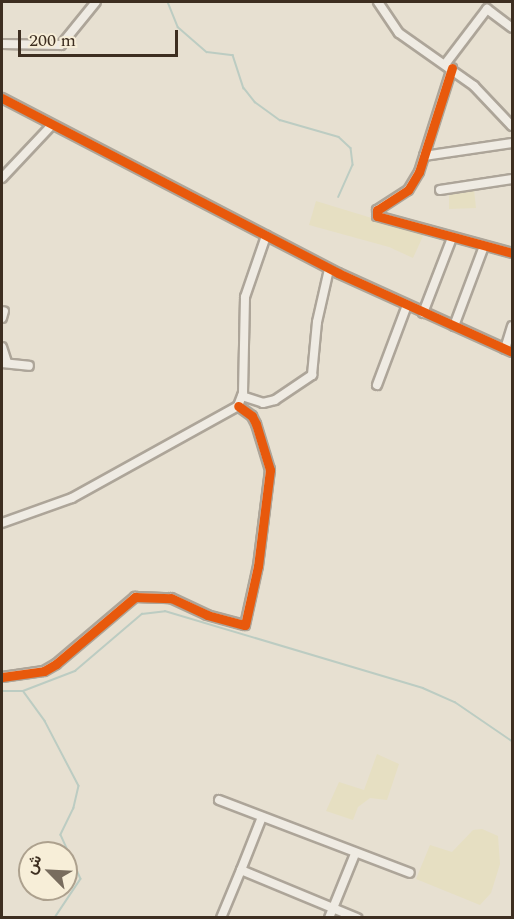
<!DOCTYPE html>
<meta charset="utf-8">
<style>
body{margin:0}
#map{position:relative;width:514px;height:919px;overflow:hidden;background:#e7e0d1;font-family:Spectral,Vazirmatn,serif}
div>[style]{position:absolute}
.farmland>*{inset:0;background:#e6dfc2}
.stream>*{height:1.5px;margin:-0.75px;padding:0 0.75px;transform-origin:0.75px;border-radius:0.75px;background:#bcccc2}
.roads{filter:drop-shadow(2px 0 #ada599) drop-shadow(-2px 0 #ada599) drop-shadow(0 2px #ada599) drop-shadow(0 -2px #ada599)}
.minor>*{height:8px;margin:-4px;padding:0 4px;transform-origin:4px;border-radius:4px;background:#efebe3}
.cycleway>*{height:9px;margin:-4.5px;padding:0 4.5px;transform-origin:4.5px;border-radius:4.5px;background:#e8590c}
span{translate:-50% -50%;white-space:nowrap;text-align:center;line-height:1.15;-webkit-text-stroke:4.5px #f7eed8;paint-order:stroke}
.frame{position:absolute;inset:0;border:3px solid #3d2e20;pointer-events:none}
.north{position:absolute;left:18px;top:841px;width:60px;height:60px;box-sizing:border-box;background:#f7eed8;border:2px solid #ada18e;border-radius:50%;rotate:294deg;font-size:16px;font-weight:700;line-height:24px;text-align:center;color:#3d2e20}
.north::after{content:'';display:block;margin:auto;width:21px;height:27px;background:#786c5e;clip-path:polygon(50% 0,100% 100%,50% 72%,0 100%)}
.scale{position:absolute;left:18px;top:30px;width:160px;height:27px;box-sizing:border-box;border:3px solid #3d2e20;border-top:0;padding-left:8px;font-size:18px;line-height:21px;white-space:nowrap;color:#3d2e20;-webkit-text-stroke:4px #f7eed8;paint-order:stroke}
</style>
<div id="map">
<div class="farmland">
<div style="clip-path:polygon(474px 189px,476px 208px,449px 209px,449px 192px)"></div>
<div style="clip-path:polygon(316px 201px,424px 234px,413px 258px,389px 247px,309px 225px)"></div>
<div style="clip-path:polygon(377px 754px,399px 764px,387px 800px,370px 798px,358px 807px,353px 820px,326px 811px,339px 782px,364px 790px)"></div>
<div style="clip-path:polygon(482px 829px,498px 836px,500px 864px,491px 893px,480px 905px,416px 879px,430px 845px,452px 852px,473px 830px)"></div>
</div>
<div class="stream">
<div style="left:168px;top:2px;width:27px;rotate:68deg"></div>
<div style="left:178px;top:27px;width:38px;rotate:41deg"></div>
<div style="left:207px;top:52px;width:26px;rotate:7deg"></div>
<div style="left:233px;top:55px;width:35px;rotate:72deg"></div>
<div style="left:244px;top:88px;width:18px;rotate:52deg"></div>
<div style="left:255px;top:102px;width:31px;rotate:36deg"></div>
<div style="left:280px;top:120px;width:61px;rotate:16.1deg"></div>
<div style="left:339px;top:137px;width:16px;rotate:43deg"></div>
<div style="left:351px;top:148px;width:17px;rotate:83deg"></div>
<div style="left:353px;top:165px;width:35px;rotate:114deg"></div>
<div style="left:2px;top:691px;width:21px"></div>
<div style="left:23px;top:691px;width:56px;rotate:-21deg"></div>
<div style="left:75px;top:671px;width:88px;rotate:-40.4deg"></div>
<div style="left:142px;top:614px;width:23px;rotate:-7deg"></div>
<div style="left:165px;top:611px;width:269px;rotate:16.6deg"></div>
<div style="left:423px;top:688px;width:35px;rotate:24deg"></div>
<div style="left:455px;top:702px;width:69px;rotate:34.4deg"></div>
<div style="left:24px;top:692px;width:36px;rotate:54deg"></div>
<div style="left:45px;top:721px;width:73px;rotate:62.4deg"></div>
<div style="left:79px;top:786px;width:23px;rotate:103deg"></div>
<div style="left:74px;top:808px;width:30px;rotate:116deg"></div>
<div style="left:61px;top:835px;width:48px;rotate:65.6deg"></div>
<div style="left:81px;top:879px;width:47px;rotate:123.7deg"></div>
</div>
<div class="roads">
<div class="minor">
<div style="left:378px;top:2px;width:37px;rotate:56deg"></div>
<div style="left:399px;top:33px;width:92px;rotate:35.2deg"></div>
<div style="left:474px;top:86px;width:55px;rotate:46.5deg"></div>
<div style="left:2px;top:44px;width:59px;rotate:1deg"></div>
<div style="left:61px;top:45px;width:55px;rotate:-50.9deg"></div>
<div style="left:446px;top:63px;width:68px;rotate:-52.8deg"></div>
<div style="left:487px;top:9px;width:31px;rotate:37deg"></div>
<div style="left:452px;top:68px;width:109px;rotate:107.6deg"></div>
<div style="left:419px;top:172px;width:21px;rotate:121deg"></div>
<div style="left:408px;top:190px;width:37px;rotate:147deg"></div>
<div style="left:377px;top:210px;width:6px;rotate:90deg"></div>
<div style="left:377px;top:216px;width:140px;rotate:15.3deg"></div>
<div style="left:2px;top:98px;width:379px;rotate:27.5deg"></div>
<div style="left:338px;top:273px;width:191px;rotate:24.4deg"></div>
<div style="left:424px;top:156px;width:89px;rotate:-8.4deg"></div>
<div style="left:2px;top:178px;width:73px;rotate:-46.7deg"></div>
<div style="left:440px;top:190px;width:73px;rotate:-8.7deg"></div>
<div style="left:423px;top:313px;width:80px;rotate:-68.9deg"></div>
<div style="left:2px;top:318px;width:7px;rotate:-74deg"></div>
<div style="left:454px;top:326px;width:85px;rotate:-69.4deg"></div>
<div style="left:2px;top:347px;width:16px;rotate:72deg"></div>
<div style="left:505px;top:349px;width:24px;rotate:-73deg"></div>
<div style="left:2px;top:363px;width:27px;rotate:6deg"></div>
<div style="left:377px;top:385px;width:85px;rotate:-69.4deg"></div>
<div style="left:242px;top:396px;width:22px;rotate:18deg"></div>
<div style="left:263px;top:403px;width:12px;rotate:-14deg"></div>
<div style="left:275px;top:400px;width:45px;rotate:-34deg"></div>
<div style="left:312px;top:375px;width:53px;rotate:-84.6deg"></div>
<div style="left:317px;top:322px;width:54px;rotate:-77.2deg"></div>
<div style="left:2px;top:523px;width:74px;rotate:-19.7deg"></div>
<div style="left:72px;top:498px;width:190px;rotate:-29deg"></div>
<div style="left:238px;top:406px;width:14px;rotate:-69deg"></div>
<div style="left:243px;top:393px;width:96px;rotate:-88.8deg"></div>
<div style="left:245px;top:297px;width:65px;rotate:-71deg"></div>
<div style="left:2px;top:677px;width:42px;rotate:-8.1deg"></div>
<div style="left:44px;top:671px;width:14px;rotate:-30deg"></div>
<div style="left:56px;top:664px;width:104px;rotate:-40.3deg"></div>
<div style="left:135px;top:597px;width:36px;rotate:2deg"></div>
<div style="left:171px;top:598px;width:40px;rotate:25deg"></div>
<div style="left:207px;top:615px;width:39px;rotate:15deg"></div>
<div style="left:245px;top:625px;width:60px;rotate:-77.6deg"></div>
<div style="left:258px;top:566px;width:97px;rotate:-82.9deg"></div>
<div style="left:270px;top:470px;width:48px;rotate:-106.9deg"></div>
<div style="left:256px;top:424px;width:9px;rotate:-117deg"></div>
<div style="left:252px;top:416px;width:17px;rotate:-144deg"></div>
<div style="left:219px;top:800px;width:204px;rotate:20.9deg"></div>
<div style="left:262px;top:817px;width:57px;rotate:111.6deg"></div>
<div style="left:241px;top:870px;width:126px;rotate:22.5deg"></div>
<div style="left:221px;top:918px;width:52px;rotate:-67.4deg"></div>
<div style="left:329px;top:918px;width:69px;rotate:-67.9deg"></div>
</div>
</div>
<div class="cycleway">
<div style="left:452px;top:68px;width:109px;rotate:107.6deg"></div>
<div style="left:419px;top:172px;width:21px;rotate:121deg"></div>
<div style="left:408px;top:190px;width:37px;rotate:147deg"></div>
<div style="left:377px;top:210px;width:6px;rotate:90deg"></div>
<div style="left:377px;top:216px;width:140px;rotate:15.3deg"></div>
<div style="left:2px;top:98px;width:379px;rotate:27.5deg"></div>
<div style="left:338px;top:273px;width:191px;rotate:24.4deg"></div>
<div style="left:2px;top:677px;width:42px;rotate:-8.1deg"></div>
<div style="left:44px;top:671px;width:14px;rotate:-30deg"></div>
<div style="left:56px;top:664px;width:104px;rotate:-40.3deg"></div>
<div style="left:135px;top:597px;width:36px;rotate:2deg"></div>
<div style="left:171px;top:598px;width:40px;rotate:25deg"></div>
<div style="left:207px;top:615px;width:39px;rotate:15deg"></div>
<div style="left:245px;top:625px;width:60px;rotate:-77.6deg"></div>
<div style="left:258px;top:566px;width:97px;rotate:-82.9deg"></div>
<div style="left:270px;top:470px;width:48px;rotate:-106.9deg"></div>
<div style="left:256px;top:424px;width:9px;rotate:-117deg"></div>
<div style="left:252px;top:416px;width:17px;rotate:-144deg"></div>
</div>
<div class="frame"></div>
<div class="north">ش</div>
<div class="scale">200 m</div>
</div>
